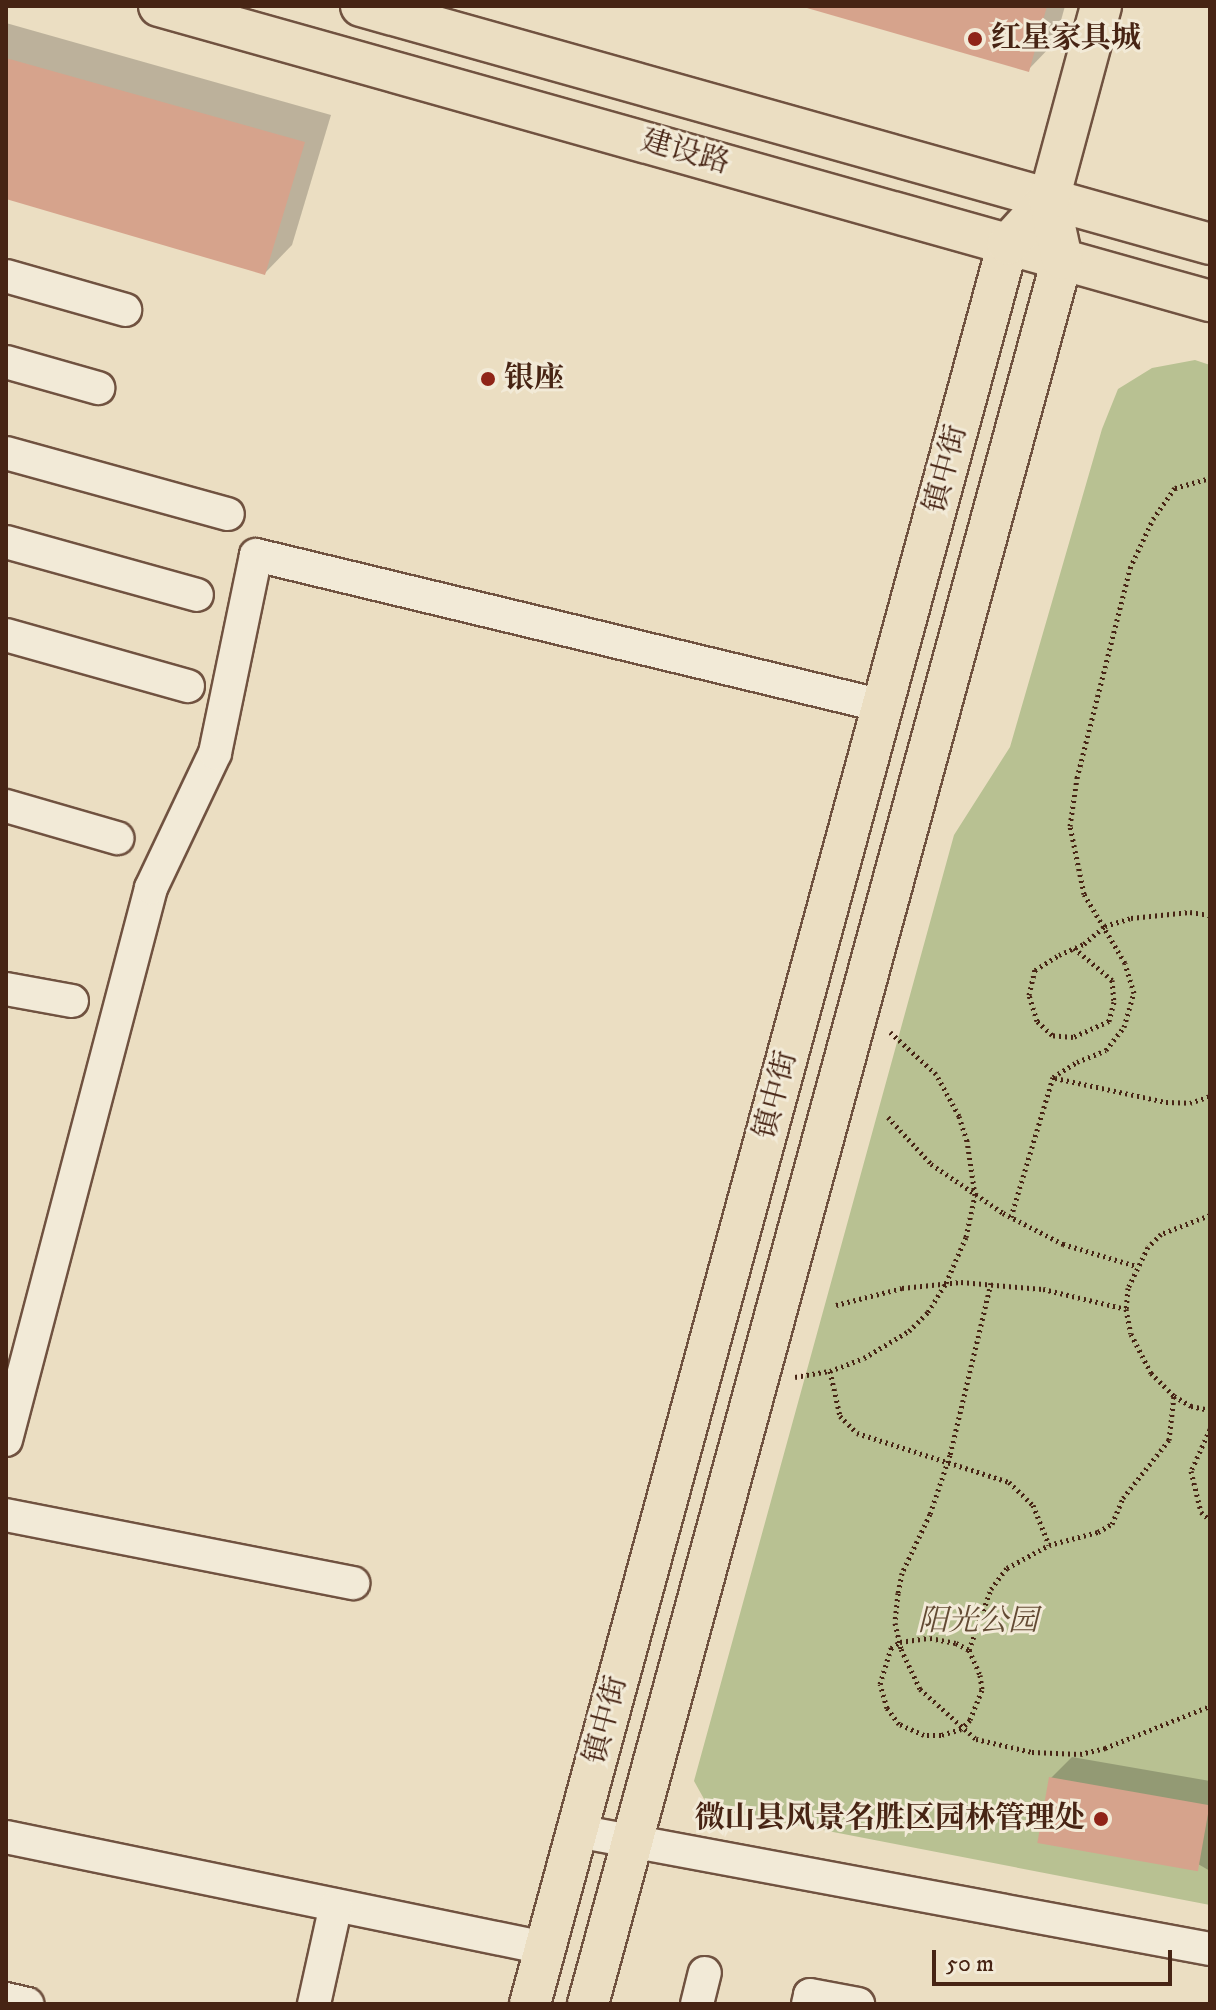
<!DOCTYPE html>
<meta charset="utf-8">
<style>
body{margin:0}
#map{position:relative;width:1216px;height:2010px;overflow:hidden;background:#ebdec2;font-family:"IM FELL DW Pica","Noto Serif SC",serif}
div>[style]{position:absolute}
.green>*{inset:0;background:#b8c192}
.shadow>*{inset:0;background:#0003}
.building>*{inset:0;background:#d6a38c;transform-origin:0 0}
.path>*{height:5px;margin-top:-2.5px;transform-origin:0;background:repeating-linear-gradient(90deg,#472414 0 2px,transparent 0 6px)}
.roads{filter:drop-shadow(2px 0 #705240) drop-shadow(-2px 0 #705240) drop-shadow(0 2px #705240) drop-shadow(0 -2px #705240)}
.minor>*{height:32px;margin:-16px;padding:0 16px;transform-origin:16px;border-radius:16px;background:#f2ead7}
.major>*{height:40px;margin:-20px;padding:0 20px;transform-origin:20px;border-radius:20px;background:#ebdec2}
.dots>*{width:22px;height:22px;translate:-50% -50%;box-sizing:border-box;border:4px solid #f2ead7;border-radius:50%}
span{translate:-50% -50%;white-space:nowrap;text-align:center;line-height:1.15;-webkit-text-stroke:6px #f2ead7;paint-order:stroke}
.poi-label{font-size:30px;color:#472414;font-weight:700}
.left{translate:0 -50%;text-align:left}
.right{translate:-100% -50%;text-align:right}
.street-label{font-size:30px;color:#472414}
.park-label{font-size:30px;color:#634b34;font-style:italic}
.frame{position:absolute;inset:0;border:8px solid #472414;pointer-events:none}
.scale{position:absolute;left:932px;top:1950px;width:240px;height:36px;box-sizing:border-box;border:4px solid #472414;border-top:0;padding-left:10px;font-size:24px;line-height:28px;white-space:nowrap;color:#472414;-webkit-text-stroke:6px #f2ead7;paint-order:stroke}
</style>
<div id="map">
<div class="green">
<div style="clip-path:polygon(1195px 360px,1210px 365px,1210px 1905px,709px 1808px,694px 1781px,954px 835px,1010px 747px,1102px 429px,1118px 389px,1152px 368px)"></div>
</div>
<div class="shadow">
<div style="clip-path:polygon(804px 6px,1065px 6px,1055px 42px,1028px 70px)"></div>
<div style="clip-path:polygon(6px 23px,331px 115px,292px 245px,265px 273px,6px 197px)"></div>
<div style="clip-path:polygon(1072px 1757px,1210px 1781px,1210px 1871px,1051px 1778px)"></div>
</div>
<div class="building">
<div style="clip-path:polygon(800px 6px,1047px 6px,1029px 72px)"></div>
<div style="clip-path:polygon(6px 58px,305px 142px,265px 275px,6px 199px)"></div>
<div style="left:1049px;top:1777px;width:163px;height:67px;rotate:10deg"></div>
</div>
<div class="path">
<div style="left:1074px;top:948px;width:50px;rotate:40.1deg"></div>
<div style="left:1112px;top:980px;width:22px;rotate:85deg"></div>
<div style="left:1114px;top:1002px;width:20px;rotate:105deg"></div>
<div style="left:1109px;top:1021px;width:39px;rotate:156deg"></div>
<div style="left:1073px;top:1037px;width:21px;rotate:-175deg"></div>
<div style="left:1052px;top:1035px;width:21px;rotate:-137deg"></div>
<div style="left:1037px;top:1021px;width:27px;rotate:-107deg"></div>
<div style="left:1029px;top:995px;width:26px;rotate:-77deg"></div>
<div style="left:1035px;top:970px;width:28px;rotate:-32deg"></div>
<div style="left:1059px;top:955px;width:27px;rotate:-24deg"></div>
<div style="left:1084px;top:944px;width:28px;rotate:-41deg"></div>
<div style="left:1105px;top:926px;width:27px;rotate:-17deg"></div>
<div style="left:1131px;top:918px;width:59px;rotate:-5.8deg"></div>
<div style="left:1190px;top:912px;width:20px;rotate:9deg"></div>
<div style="left:1055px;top:1078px;width:114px;rotate:12.2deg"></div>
<div style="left:1166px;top:1102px;width:24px;rotate:2deg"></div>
<div style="left:1190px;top:1103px;width:21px;rotate:-19deg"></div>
<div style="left:888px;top:1117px;width:64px;rotate:47.5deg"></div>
<div style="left:931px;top:1164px;width:87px;rotate:34.2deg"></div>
<div style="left:1003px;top:1213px;width:68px;rotate:27.3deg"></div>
<div style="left:1063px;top:1244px;width:76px;rotate:16.8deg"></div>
<div style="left:1210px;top:1215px;width:53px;rotate:158.8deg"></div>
<div style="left:1161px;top:1234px;width:18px;rotate:135deg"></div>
<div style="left:1148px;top:1247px;width:46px;rotate:116deg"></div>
<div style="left:1128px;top:1288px;width:21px;rotate:95deg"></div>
<div style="left:1126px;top:1309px;width:25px;rotate:79deg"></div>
<div style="left:1131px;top:1334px;width:44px;rotate:62.9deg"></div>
<div style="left:1151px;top:1373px;width:33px;rotate:45deg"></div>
<div style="left:1174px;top:1396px;width:20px;rotate:30deg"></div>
<div style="left:1191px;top:1406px;width:19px;rotate:12deg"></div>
<div style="left:1011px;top:1217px;width:146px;rotate:-73.3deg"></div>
<div style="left:1053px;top:1077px;width:28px;rotate:-32deg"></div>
<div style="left:1077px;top:1062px;width:31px;rotate:-22deg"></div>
<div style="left:1106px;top:1050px;width:29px;rotate:-52deg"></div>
<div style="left:1124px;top:1027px;width:35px;rotate:-74deg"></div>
<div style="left:1134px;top:993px;width:31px;rotate:-107deg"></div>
<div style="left:1125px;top:963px;width:80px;rotate:-120.7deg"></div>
<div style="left:1084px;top:894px;width:69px;rotate:-101.6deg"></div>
<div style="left:1070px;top:826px;width:49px;rotate:-81.7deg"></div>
<div style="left:1077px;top:778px;width:217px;rotate:-75.8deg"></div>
<div style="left:1130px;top:568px;width:54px;rotate:-64.9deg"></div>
<div style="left:1153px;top:519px;width:38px;rotate:-55deg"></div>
<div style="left:1175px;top:488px;width:36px;rotate:-16deg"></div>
<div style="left:991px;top:1283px;width:177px;rotate:103.4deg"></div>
<div style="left:950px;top:1455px;width:62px;rotate:108.7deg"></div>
<div style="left:930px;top:1514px;width:65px;rotate:115.4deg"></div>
<div style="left:902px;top:1573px;width:20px;rotate:101deg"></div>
<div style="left:898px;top:1593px;width:30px;rotate:96deg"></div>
<div style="left:895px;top:1623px;width:27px;rotate:77deg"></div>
<div style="left:901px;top:1649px;width:44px;rotate:64.6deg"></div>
<div style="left:920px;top:1689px;width:75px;rotate:41.8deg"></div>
<div style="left:976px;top:1739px;width:57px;rotate:13.1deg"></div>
<div style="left:1032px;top:1752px;width:48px;rotate:2.4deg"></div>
<div style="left:1080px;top:1754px;width:26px;rotate:-13deg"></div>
<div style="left:1105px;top:1748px;width:113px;rotate:-21.8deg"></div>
<div style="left:836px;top:1305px;width:68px;rotate:-14.4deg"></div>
<div style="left:902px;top:1288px;width:59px;rotate:-5.8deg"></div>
<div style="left:961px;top:1282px;width:82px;rotate:4.9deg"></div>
<div style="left:1043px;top:1289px;width:85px;rotate:13.5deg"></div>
<div style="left:830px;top:1371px;width:46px;rotate:77.5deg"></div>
<div style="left:840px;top:1416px;width:24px;rotate:45deg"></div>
<div style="left:857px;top:1433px;width:160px;rotate:17.9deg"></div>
<div style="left:1009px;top:1482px;width:33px;rotate:44deg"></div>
<div style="left:1033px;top:1505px;width:43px;rotate:68.2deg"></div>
<div style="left:795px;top:1377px;width:36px;rotate:-10deg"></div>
<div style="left:830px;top:1371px;width:36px;rotate:-21deg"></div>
<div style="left:864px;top:1358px;width:52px;rotate:-31deg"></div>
<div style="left:909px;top:1331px;width:27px;rotate:-45deg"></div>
<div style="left:928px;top:1312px;width:34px;rotate:-58deg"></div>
<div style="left:946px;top:1283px;width:50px;rotate:-66.5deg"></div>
<div style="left:966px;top:1237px;width:43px;rotate:-77.9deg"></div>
<div style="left:975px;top:1195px;width:55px;rotate:-98.4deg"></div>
<div style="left:967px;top:1141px;width:26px;rotate:-108deg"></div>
<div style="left:959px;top:1116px;width:48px;rotate:-118.7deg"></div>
<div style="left:936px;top:1074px;width:62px;rotate:-137.6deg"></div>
<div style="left:1210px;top:1429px;width:46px;rotate:114.3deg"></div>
<div style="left:1191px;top:1471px;width:42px;rotate:76.3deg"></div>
<div style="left:1201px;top:1512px;width:12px;rotate:42deg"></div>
<div style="left:930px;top:1638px;width:26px;rotate:11deg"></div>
<div style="left:956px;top:1643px;width:15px;rotate:28deg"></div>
<div style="left:969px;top:1650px;width:27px;rotate:66deg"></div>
<div style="left:980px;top:1675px;width:15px;rotate:82deg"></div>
<div style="left:982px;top:1690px;width:32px;rotate:112deg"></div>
<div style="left:970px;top:1720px;width:13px;rotate:135deg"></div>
<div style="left:961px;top:1729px;width:21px;rotate:163deg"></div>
<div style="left:941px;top:1735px;width:17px;rotate:180deg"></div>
<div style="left:924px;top:1735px;width:27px;rotate:-156deg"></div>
<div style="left:899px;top:1724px;width:20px;rotate:-127deg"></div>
<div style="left:887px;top:1708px;width:25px;rotate:-106deg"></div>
<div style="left:880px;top:1684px;width:38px;rotate:-73deg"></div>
<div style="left:891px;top:1648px;width:11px;rotate:-34deg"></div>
<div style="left:900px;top:1642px;width:30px;rotate:-8deg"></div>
<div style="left:969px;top:1650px;width:65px;rotate:-70.2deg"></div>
<div style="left:991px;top:1589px;width:26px;rotate:-53deg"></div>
<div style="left:1007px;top:1568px;width:48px;rotate:-28.7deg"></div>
<div style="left:1049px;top:1545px;width:51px;rotate:-14.9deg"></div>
<div style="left:1098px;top:1532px;width:16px;rotate:-30deg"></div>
<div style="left:1112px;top:1524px;width:28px;rotate:-67deg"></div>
<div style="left:1123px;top:1498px;width:74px;rotate:-51.6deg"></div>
<div style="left:1169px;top:1440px;width:44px;rotate:-83.5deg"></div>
</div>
<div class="roads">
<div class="minor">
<div style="left:6px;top:276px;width:124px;rotate:15.9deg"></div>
<div style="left:6px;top:362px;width:96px;rotate:15.8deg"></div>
<div style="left:6px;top:453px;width:230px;rotate:15.4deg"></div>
<div style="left:6px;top:542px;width:198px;rotate:15.5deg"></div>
<div style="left:6px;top:635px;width:189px;rotate:15.7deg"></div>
<div style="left:6px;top:806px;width:116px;rotate:16.1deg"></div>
<div style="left:6px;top:989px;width:67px;rotate:10.3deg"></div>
<div style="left:6px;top:1440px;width:571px;rotate:-75.28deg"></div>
<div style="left:151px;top:888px;width:149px;rotate:-64.6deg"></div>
<div style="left:215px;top:753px;width:202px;rotate:-78.3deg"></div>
<div style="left:256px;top:555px;width:645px;rotate:13.54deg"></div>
<div style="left:6px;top:1515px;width:354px;rotate:11.1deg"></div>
<div style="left:577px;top:1831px;width:644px;rotate:10.56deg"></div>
<div style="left:6px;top:1837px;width:550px;rotate:11.64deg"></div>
<div style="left:6px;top:1999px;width:22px;rotate:13deg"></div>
<div style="left:314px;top:2004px;width:101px;rotate:-77.5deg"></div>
<div style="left:697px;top:2004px;width:32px;rotate:-76deg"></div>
<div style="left:808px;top:2004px;width:9px;rotate:-77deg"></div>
<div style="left:810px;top:1995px;width:49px;rotate:10.6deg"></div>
</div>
<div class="major">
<div style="left:159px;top:6px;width:1092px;rotate:15.68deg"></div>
<div style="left:361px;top:6px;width:882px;rotate:15.66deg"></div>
<div style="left:530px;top:2004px;width:1824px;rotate:-74.81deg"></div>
<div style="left:1008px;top:244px;width:61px;rotate:-47.7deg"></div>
<div style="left:588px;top:2004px;width:1808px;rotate:-74.8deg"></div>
<div style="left:1062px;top:259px;width:61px;rotate:-102.2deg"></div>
<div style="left:1049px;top:199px;width:200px;rotate:-74.9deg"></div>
</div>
</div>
<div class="dots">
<div style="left:975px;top:39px;background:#8f2418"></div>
<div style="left:488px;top:379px;background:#8f2418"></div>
<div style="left:1101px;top:1819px;background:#8f2418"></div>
</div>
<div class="poi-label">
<span class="left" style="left:991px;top:39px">红星家具城</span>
<span class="left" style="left:504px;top:379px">银座</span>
<span class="right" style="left:1085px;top:1819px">微山县风景名胜区园林管理处</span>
</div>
<div class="street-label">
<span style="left:685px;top:153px;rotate:16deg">建设路</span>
<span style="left:947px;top:469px;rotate:-75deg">镇中街</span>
<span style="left:777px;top:1095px;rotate:-75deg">镇中街</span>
<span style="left:607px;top:1720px;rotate:-75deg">镇中街</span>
</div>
<div class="park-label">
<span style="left:978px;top:1622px">阳光公园</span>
</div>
<div class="frame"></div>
<div class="scale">50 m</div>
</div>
